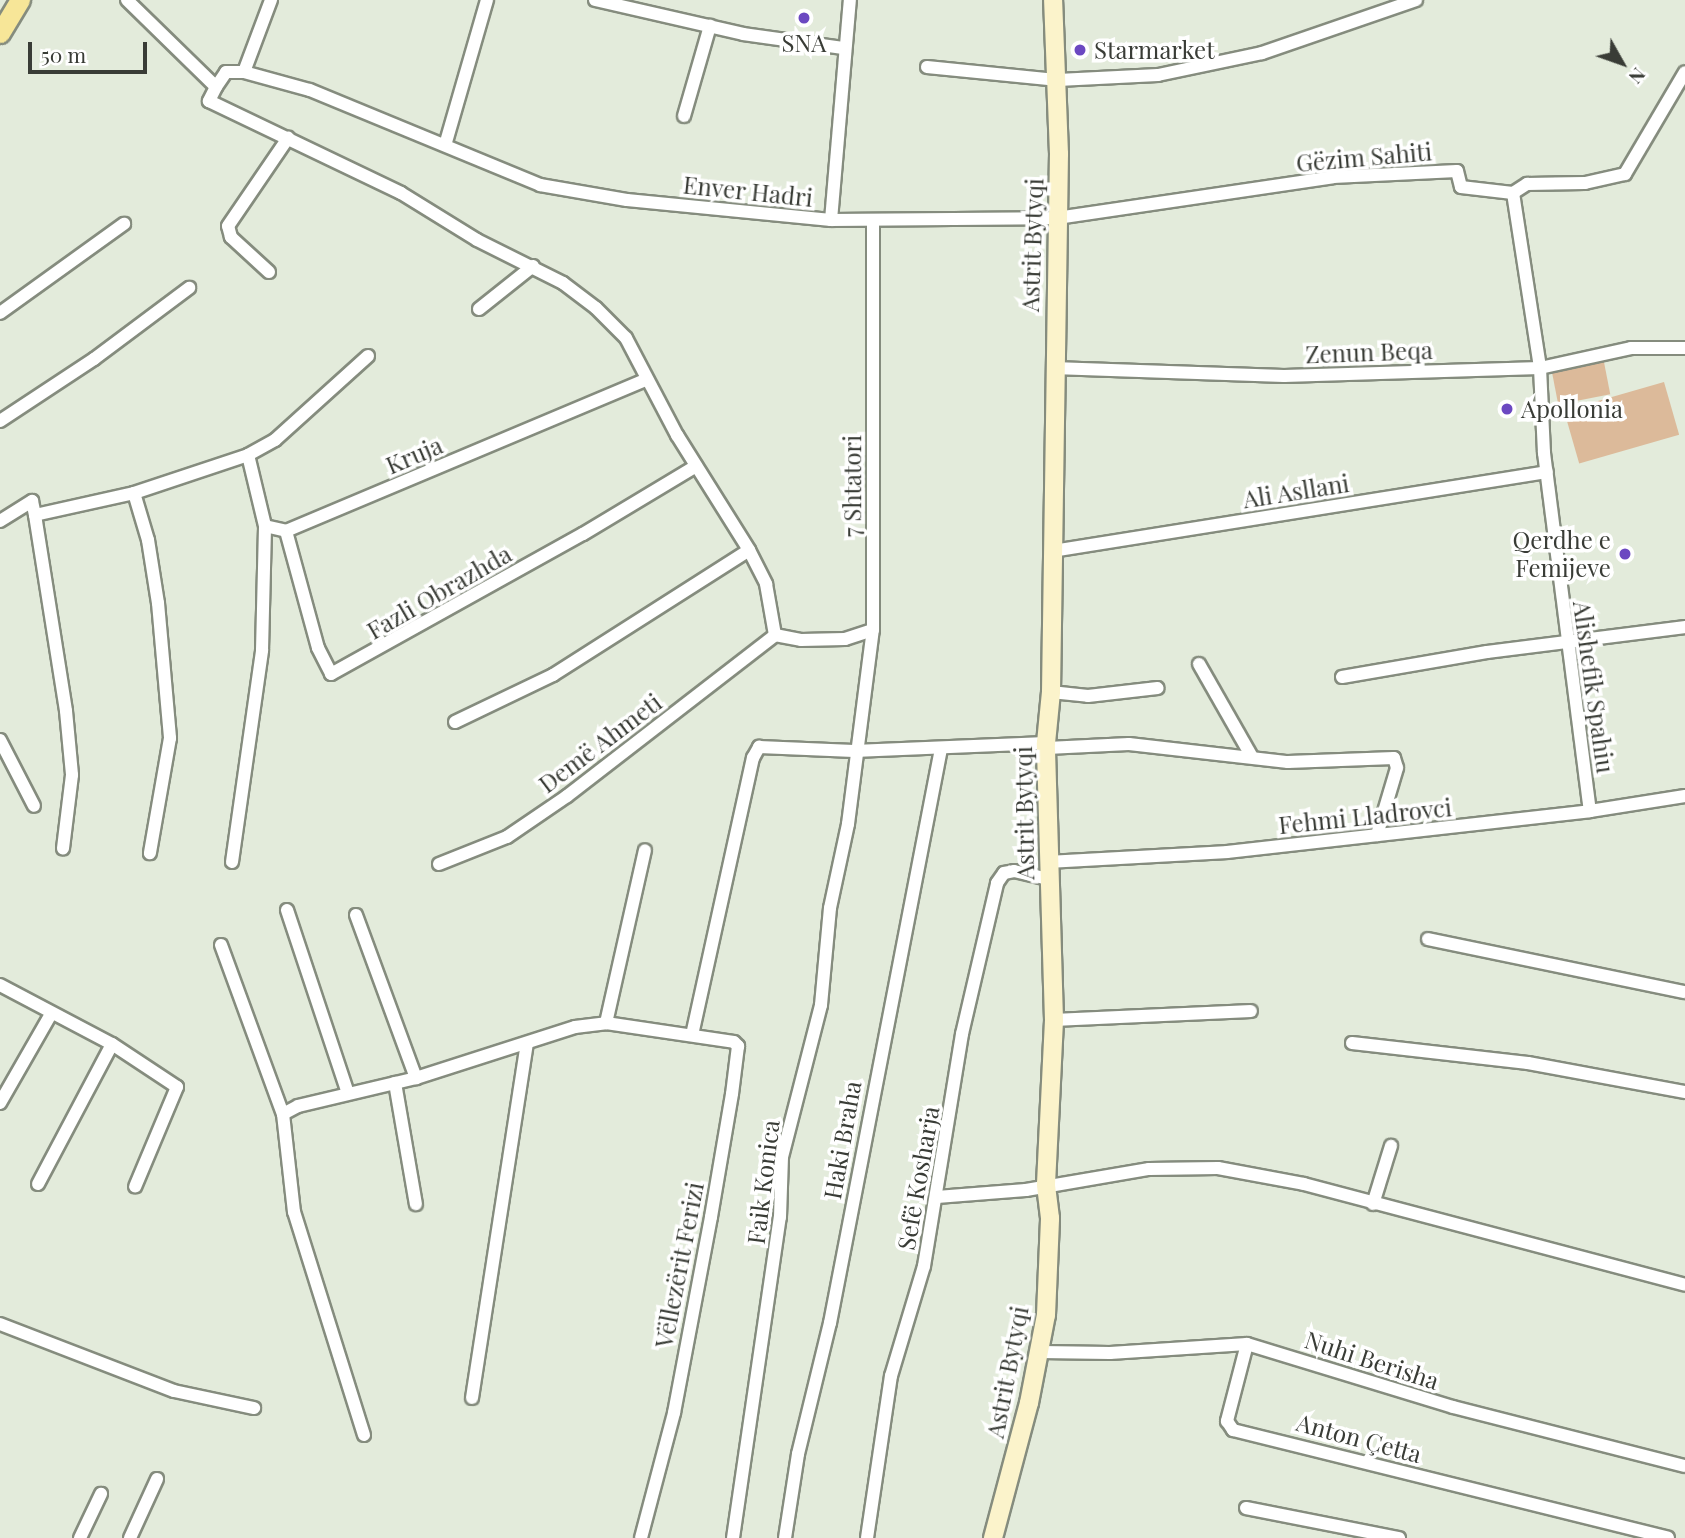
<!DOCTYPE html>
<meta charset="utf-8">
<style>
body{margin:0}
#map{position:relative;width:1685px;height:1538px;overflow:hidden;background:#e3ebdb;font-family:"Playfair Display",serif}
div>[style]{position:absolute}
.green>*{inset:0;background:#dcba9a;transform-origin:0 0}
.roads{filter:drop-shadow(2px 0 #858c7e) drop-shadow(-2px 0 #858c7e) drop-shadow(0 2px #858c7e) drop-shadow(0 -2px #858c7e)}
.street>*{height:12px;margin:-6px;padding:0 6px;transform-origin:6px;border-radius:6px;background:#fff}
.secondary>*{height:18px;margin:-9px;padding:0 9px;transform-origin:9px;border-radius:9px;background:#fbf3cb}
.primary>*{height:19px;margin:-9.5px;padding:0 9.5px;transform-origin:9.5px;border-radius:9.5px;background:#f7e698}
.dots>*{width:19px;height:19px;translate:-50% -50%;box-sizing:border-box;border:4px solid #fff;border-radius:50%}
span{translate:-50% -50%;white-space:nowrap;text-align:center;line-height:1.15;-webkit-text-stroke:7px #fff;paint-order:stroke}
.poi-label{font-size:24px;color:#393c36}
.left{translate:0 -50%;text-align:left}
.right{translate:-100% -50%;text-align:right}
.street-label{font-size:24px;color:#393c36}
.north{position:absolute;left:1587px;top:28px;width:70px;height:70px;-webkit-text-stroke:5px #fff;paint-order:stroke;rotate:130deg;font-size:19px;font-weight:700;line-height:28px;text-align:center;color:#393c36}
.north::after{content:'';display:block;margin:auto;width:24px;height:32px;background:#393c36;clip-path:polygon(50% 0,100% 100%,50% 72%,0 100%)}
.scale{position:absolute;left:28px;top:42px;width:119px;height:32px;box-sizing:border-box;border:4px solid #393c36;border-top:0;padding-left:9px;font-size:21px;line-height:24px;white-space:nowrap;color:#393c36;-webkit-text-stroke:5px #fff;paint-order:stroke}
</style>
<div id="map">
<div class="green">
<div style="left:1603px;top:357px;width:38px;height:53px;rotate:79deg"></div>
<div style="left:1664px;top:382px;width:55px;height:104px;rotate:74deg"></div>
</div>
<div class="roads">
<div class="street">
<div style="left:127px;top:0;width:124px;rotate:44.3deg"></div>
<div style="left:216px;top:87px;width:16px;rotate:117deg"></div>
<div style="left:209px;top:101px;width:213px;rotate:25.6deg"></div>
<div style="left:401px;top:193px;width:89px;rotate:31.7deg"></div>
<div style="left:477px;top:240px;width:96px;rotate:26.6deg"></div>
<div style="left:563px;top:283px;width:41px;rotate:37.1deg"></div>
<div style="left:596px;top:308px;width:42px;rotate:45deg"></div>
<div style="left:626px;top:338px;width:110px;rotate:62.3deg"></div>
<div style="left:677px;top:435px;width:136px;rotate:57.9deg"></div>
<div style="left:749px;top:550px;width:38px;rotate:63deg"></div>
<div style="left:766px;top:584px;width:52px;rotate:80deg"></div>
<div style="left:271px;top:0;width:77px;rotate:110.6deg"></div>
<div style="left:244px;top:72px;width:68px;rotate:15.3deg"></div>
<div style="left:310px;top:90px;width:249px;rotate:22.4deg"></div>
<div style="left:540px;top:185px;width:88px;rotate:9.8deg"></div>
<div style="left:627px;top:200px;width:205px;rotate:5.6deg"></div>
<div style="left:831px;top:220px;width:226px;rotate:-0.5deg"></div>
<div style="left:1057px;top:218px;width:279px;rotate:-8.4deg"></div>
<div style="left:1333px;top:177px;width:124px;rotate:-2.8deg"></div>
<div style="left:1457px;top:171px;width:16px;rotate:76deg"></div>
<div style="left:1461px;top:187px;width:52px;rotate:6.6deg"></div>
<div style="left:1513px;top:193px;width:17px;rotate:-33deg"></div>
<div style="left:1527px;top:184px;width:58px;rotate:-1deg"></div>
<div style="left:1585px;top:183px;width:41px;rotate:-12.7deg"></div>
<div style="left:1625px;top:174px;width:118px;rotate:-59.5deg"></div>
<div style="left:595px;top:0;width:152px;rotate:12.9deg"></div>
<div style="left:743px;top:34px;width:101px;rotate:8deg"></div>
<div style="left:927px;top:67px;width:132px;rotate:5.7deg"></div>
<div style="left:1058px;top:80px;width:100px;rotate:-2.9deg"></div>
<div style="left:1158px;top:75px;width:106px;rotate:-11.9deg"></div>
<div style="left:1262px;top:53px;width:163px;rotate:-19deg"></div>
<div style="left:216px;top:87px;width:18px;rotate:-56deg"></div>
<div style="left:226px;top:72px;width:18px"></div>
<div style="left:684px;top:116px;width:94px;rotate:-73.9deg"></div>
<div style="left:446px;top:142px;width:148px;rotate:-73.9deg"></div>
<div style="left:1513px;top:193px;width:177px;rotate:81.2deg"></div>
<div style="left:1540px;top:368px;width:85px;rotate:87.3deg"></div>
<div style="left:1544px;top:453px;width:361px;rotate:82.7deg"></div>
<div style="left:831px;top:220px;width:221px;rotate:-85.1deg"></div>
<div style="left:269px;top:272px;width:52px;rotate:-137.4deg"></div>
<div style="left:231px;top:237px;width:11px;rotate:-105deg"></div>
<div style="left:228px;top:226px;width:107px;rotate:-55.7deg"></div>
<div style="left:479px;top:309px;width:69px;rotate:-38.5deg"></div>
<div style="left:0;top:313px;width:153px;rotate:-35.7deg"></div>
<div style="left:368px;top:356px;width:125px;rotate:137.9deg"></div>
<div style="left:275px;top:440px;width:31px;rotate:151deg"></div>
<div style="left:248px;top:455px;width:73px;rotate:76.5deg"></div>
<div style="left:265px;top:526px;width:22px;rotate:13deg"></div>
<div style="left:286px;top:531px;width:390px;rotate:-22.8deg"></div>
<div style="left:1053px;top:368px;width:231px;rotate:2deg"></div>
<div style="left:1284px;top:376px;width:256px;rotate:-1.8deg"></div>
<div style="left:1540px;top:368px;width:93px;rotate:-12.4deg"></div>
<div style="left:1631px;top:348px;width:54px"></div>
<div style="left:0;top:421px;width:113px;rotate:-33.4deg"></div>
<div style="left:94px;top:359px;width:119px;rotate:-36.8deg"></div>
<div style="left:134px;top:493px;width:49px;rotate:73.4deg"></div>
<div style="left:148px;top:540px;width:64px;rotate:81deg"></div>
<div style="left:158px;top:603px;width:136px;rotate:84.9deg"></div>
<div style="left:170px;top:738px;width:117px;rotate:99.9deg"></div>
<div style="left:35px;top:515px;width:198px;rotate:81deg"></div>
<div style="left:66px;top:711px;width:64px;rotate:84.6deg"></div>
<div style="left:72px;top:775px;width:74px;rotate:97deg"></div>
<div style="left:0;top:521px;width:38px;rotate:-32deg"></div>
<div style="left:32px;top:501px;width:14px;rotate:78deg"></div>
<div style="left:35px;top:515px;width:101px;rotate:-12.5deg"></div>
<div style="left:134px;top:493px;width:120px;rotate:-18.4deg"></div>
<div style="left:286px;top:531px;width:121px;rotate:74.7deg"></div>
<div style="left:318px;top:648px;width:29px;rotate:63deg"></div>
<div style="left:331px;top:674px;width:288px;rotate:-29.1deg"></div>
<div style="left:583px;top:534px;width:132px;rotate:-31deg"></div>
<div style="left:1053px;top:551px;width:500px;rotate:-9.09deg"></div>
<div style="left:775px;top:635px;width:26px;rotate:11deg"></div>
<div style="left:801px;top:640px;width:44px;rotate:-1.3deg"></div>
<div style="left:845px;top:639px;width:29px;rotate:-18deg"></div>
<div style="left:1199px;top:664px;width:105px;rotate:60.3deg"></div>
<div style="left:1342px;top:677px;width:147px;rotate:-9.8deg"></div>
<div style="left:1487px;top:652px;width:200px;rotate:-7.2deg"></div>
<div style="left:1051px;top:692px;width:37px;rotate:6deg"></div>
<div style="left:1088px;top:696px;width:70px;rotate:-6.5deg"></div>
<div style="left:455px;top:722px;width:109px;rotate:-25.6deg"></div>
<div style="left:553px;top:675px;width:232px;rotate:-32.5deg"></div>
<div style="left:0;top:740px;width:74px;rotate:62.7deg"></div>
<div style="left:1047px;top:748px;width:82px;rotate:-2.8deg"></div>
<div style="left:1129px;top:744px;width:160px;rotate:6.5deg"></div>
<div style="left:1288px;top:762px;width:106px;rotate:-2.2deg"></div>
<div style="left:1394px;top:758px;width:10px;rotate:73deg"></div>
<div style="left:1397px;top:768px;width:70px;rotate:106.6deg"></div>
<div style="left:232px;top:862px;width:214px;rotate:-81.9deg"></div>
<div style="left:262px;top:650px;width:124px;rotate:-88.6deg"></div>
<div style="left:1049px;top:862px;width:178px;rotate:-3.2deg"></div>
<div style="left:1227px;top:852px;width:365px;rotate:-6.4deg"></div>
<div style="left:1590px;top:811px;width:96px;rotate:-9deg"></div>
<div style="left:439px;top:864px;width:73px;rotate:-21.7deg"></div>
<div style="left:507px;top:837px;width:73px;rotate:-34.3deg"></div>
<div style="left:567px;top:796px;width:263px;rotate:-37.7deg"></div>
<div style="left:287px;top:910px;width:193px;rotate:71.6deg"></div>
<div style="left:356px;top:915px;width:174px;rotate:69.8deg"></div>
<div style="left:1428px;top:939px;width:262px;rotate:11.7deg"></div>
<div style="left:221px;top:945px;width:180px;rotate:69.9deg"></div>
<div style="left:0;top:985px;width:127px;rotate:27.8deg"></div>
<div style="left:112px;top:1044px;width:78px;rotate:33.5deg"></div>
<div style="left:177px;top:1087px;width:108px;rotate:112.8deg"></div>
<div style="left:1054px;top:1020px;width:197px;rotate:-2.6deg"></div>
<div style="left:606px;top:1023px;width:177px;rotate:-77.3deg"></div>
<div style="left:692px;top:1035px;width:284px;rotate:-77.6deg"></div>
<div style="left:753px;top:758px;width:13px;rotate:-61deg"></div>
<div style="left:759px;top:747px;width:95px;rotate:2.4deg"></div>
<div style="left:854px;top:751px;width:192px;rotate:-2.4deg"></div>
<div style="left:1352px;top:1043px;width:177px;rotate:6.5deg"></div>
<div style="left:1528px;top:1063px;width:160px;rotate:10.5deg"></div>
<div style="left:395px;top:1083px;width:123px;rotate:80.2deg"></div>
<div style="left:0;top:1103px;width:103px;rotate:-60.2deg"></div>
<div style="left:38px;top:1184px;width:158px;rotate:-62.1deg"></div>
<div style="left:937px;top:1197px;width:89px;rotate:-4.5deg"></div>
<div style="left:1026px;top:1190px;width:125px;rotate:-9.7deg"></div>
<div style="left:1149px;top:1169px;width:69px;rotate:-0.8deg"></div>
<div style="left:1218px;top:1168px;width:87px;rotate:10.5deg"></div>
<div style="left:1304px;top:1184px;width:394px;rotate:14.8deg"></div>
<div style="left:1373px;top:1204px;width:61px;rotate:-72.8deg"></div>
<div style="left:0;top:1324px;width:186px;rotate:21.1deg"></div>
<div style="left:174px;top:1391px;width:82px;rotate:12deg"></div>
<div style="left:1247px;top:1344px;width:80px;rotate:104.6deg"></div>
<div style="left:1227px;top:1421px;width:11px;rotate:56deg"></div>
<div style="left:1233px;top:1430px;width:448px;rotate:13.9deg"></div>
<div style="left:1041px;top:1352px;width:69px;rotate:0.8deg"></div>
<div style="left:1110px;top:1353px;width:137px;rotate:-3.8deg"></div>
<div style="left:1247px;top:1344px;width:215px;rotate:17deg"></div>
<div style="left:1453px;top:1407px;width:239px;rotate:14.3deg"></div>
<div style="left:472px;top:1398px;width:358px;rotate:-81.2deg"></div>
<div style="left:364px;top:1435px;width:234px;rotate:-107.4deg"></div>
<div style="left:294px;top:1212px;width:99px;rotate:-96.4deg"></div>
<div style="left:283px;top:1114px;width:17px;rotate:-28deg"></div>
<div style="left:298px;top:1106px;width:121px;rotate:-13.3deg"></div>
<div style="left:416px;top:1078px;width:167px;rotate:-17.8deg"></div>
<div style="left:575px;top:1027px;width:31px;rotate:-7deg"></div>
<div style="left:606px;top:1023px;width:129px;rotate:8.4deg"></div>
<div style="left:734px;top:1042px;width:6px;rotate:45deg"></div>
<div style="left:738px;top:1046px;width:48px;rotate:97.1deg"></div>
<div style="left:732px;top:1094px;width:125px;rotate:99.7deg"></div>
<div style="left:711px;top:1217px;width:199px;rotate:100.7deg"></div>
<div style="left:674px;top:1413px;width:129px;rotate:104.8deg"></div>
<div style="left:1246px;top:1508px;width:156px;rotate:11.1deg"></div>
<div style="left:80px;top:1538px;width:49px;rotate:-64.5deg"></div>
<div style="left:130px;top:1538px;width:65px;rotate:-65.4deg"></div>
<div style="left:733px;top:1538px;width:324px;rotate:-81.7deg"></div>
<div style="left:780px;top:1217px;width:60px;rotate:-88.1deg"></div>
<div style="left:782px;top:1157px;width:157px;rotate:-75.6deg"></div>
<div style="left:821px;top:1005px;width:97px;rotate:-84.7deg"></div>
<div style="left:830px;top:908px;width:86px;rotate:-77.9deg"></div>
<div style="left:848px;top:824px;width:196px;rotate:-82.7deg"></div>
<div style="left:873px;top:630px;width:410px;rotate:-90deg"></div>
<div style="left:785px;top:1538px;width:85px;rotate:-81.2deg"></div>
<div style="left:798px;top:1454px;width:135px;rotate:-76.3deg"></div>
<div style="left:830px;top:1323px;width:585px;rotate:-79.06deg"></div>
<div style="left:867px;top:1538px;width:164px;rotate:-81.6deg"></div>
<div style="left:891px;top:1376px;width:115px;rotate:-73.3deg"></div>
<div style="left:924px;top:1266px;width:235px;rotate:-80.7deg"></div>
<div style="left:962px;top:1034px;width:155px;rotate:-76.9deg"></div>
<div style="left:997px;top:883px;width:12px;rotate:-55deg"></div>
<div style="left:1004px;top:873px;width:10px;rotate:-11deg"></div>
<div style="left:1014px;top:871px;width:37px;rotate:13deg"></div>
</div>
<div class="secondary">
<div style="left:993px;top:1538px;width:140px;rotate:-75.1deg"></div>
<div style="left:1029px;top:1403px;width:90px;rotate:-79.1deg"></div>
<div style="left:1046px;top:1315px;width:97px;rotate:-87.6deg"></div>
<div style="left:1050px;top:1218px;width:34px;rotate:-97deg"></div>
<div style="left:1046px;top:1184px;width:164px;rotate:-87.2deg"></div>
<div style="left:1054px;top:1020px;width:277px;rotate:-91.7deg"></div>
<div style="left:1046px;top:743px;width:51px;rotate:-84.4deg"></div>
<div style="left:1051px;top:692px;width:538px;rotate:-89.15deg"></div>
<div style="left:1059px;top:154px;width:154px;rotate:-92.2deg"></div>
</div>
<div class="primary">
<div style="left:0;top:33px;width:39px;rotate:-59deg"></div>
</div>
</div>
<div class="dots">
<div style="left:804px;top:18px;background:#6b48c1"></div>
<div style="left:1080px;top:50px;background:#6b48c1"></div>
<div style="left:1507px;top:409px;background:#6b48c1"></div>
<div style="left:1625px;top:554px;background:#6b48c1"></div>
</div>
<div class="poi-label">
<span style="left:804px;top:43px">SNA</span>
<span class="left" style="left:1094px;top:50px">Starmarket</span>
<span class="left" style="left:1521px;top:409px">Apollonia</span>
<span class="right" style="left:1611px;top:554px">Qerdhe e<br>Femijeve</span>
</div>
<div class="street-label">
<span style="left:1364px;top:157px;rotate:-5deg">Gëzim Sahiti</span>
<span style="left:748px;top:191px;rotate:6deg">Enver Hadri</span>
<span style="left:1032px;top:245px;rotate:-88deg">Astrit Bytyqi</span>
<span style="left:1369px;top:352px;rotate:-2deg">Zenun Beqa</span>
<span style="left:414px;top:455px;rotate:-23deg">Kruja</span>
<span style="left:852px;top:486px;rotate:-90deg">7 Shtatori</span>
<span style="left:1296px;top:491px;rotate:-9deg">Ali Asllani</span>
<span style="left:439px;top:592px;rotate:-30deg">Fazli Obrazhda</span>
<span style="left:1594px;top:687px;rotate:82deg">Alishefik Spahiu</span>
<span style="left:600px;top:743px;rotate:-37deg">Demë Ahmeti</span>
<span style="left:1024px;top:813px;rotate:-91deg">Astrit Bytyqi</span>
<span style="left:1365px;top:816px;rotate:-6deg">Fehmi Lladrovci</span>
<span style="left:842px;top:1140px;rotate:-80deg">Haki Braha</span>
<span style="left:918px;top:1178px;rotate:-80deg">Sefë Kosharja</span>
<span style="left:763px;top:1182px;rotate:-83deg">Faik Konica</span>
<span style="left:679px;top:1265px;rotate:-79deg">Vëllezërit Ferizi</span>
<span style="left:1372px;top:1360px;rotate:18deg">Nuhi Berisha</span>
<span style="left:1007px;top:1372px;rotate:-79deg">Astrit Bytyqi</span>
<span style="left:1359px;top:1438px;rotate:15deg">Anton Çetta</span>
</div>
<div class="north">N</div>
<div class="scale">50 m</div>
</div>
